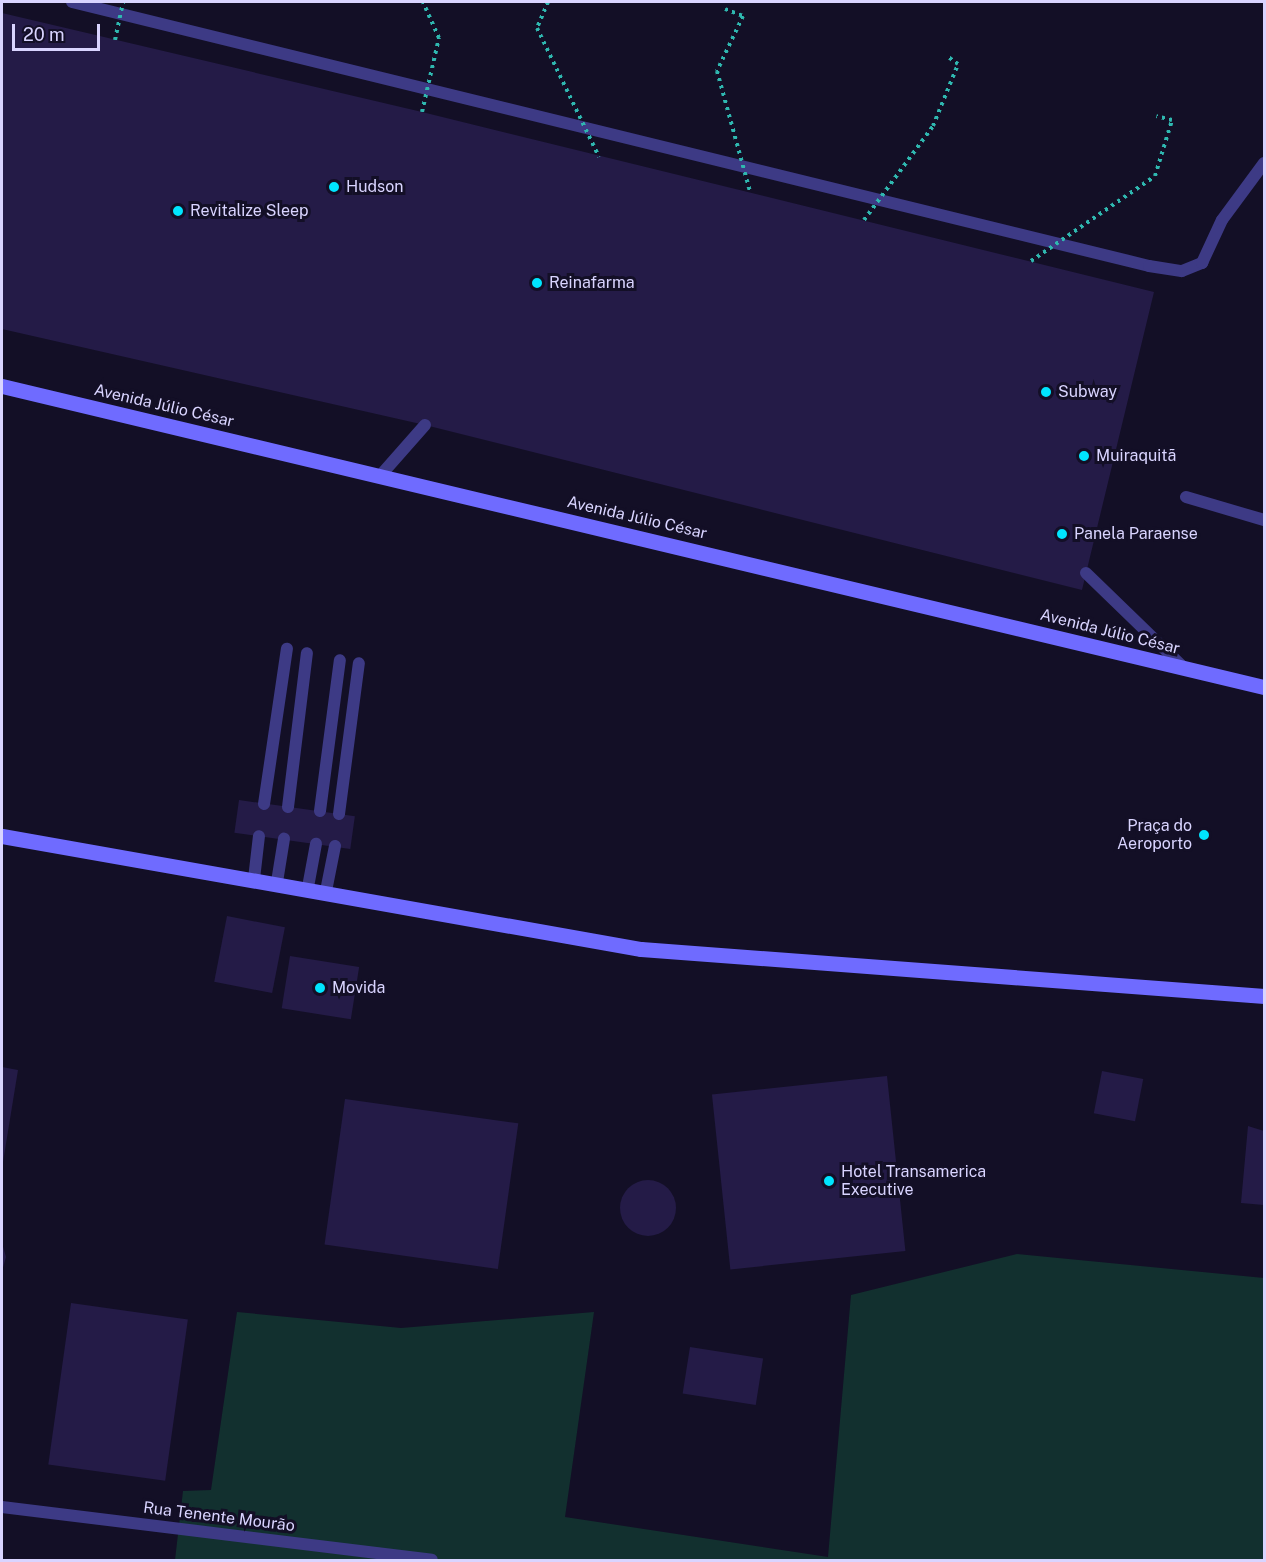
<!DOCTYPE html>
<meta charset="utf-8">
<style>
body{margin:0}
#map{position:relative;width:1266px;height:1562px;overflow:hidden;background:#130f26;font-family:"Public Sans",sans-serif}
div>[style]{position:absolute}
.green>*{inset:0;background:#12302f}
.building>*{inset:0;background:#241b47;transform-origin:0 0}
.round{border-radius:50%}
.lane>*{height:12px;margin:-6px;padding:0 6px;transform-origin:6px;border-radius:6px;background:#3d3a85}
.secondary>*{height:15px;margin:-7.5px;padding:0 7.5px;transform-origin:7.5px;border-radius:7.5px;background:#6f6bff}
.path-bridge>*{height:4px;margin-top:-2px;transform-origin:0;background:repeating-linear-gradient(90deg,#2fb8b0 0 3px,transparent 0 7.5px)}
.dots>*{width:16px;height:16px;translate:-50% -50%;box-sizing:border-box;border:3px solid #130f26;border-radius:50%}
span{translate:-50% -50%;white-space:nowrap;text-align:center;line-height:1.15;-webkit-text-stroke:6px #130f26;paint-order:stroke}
.poi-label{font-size:16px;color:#d9d4ff}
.left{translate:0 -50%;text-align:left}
.right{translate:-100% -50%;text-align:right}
.street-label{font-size:16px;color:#d9d4ff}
.frame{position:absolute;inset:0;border:3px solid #d9d4ff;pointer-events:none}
.scale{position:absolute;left:12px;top:24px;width:88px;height:27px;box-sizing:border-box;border:3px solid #d9d4ff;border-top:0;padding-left:8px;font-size:18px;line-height:21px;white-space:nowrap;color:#d9d4ff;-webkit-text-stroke:4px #130f26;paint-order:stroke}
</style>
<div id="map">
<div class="green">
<div style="clip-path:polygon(1017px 1254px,1264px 1278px,1264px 1560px,175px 1560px,183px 1491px,211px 1490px,237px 1312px,401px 1328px,594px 1312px,565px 1517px,828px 1557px,851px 1295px)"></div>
</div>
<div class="building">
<div style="clip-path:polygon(2px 13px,422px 112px,1154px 292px,1082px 590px,425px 425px,2px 329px)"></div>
<div style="left:239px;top:800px;width:117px;height:33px;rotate:8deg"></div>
<div style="left:227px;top:916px;width:59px;height:67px;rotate:11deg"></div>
<div style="left:290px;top:956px;width:70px;height:53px;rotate:9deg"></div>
<div style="clip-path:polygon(2px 1067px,18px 1070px,3px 1162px,2px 1161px)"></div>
<div style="left:1102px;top:1071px;width:42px;height:43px;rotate:11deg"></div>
<div style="left:887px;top:1076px;width:176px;height:176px;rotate:84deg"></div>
<div style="left:345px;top:1099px;width:175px;height:147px;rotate:8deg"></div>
<div style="clip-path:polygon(1248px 1126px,1264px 1131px,1264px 1205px,1241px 1203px)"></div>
<div class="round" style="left:620px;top:1180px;width:56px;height:56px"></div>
<div style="clip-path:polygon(2px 1243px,6px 1257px,2px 1271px)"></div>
<div style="left:71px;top:1303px;width:118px;height:163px;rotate:8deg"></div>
<div style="left:690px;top:1347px;width:74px;height:47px;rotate:9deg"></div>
</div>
<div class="lane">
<div style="left:72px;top:2px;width:1109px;rotate:13.77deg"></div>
<div style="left:1149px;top:266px;width:33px;rotate:9deg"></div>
<div style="left:1182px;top:271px;width:22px;rotate:-22deg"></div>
<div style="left:1202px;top:263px;width:47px;rotate:-65.1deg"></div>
<div style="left:1222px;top:220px;width:71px;rotate:-53.6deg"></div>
<div style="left:380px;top:476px;width:68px;rotate:-48.6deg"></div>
<div style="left:1186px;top:497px;width:81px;rotate:16.4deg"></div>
<div style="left:1086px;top:573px;width:138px;rotate:44.1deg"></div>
<div style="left:264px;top:804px;width:157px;rotate:-81.6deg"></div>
<div style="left:288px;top:807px;width:155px;rotate:-83deg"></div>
<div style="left:320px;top:811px;width:152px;rotate:-82.5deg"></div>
<div style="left:339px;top:814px;width:152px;rotate:-82.5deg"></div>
<div style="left:254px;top:879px;width:43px;rotate:-83.4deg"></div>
<div style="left:277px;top:882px;width:44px;rotate:-80.8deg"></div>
<div style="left:308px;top:887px;width:44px;rotate:-79.5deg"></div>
<div style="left:326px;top:891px;width:46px;rotate:-78.7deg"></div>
<div style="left:2px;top:1507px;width:433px;rotate:7deg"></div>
</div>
<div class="secondary">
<div style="left:2px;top:386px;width:1297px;rotate:13.42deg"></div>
<div style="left:2px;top:836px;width:649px;rotate:10.03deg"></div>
<div style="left:641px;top:949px;width:625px;rotate:4.31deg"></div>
</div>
<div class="path-bridge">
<div style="left:548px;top:2px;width:28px;rotate:113deg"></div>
<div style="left:537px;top:28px;width:143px;rotate:64.3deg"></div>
<div style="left:725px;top:9px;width:19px;rotate:21deg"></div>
<div style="left:743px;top:16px;width:61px;rotate:115.3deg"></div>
<div style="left:717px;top:71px;width:125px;rotate:74.7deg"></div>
<div style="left:115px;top:40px;width:39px;rotate:-78deg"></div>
<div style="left:422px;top:112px;width:76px;rotate:-77.1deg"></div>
<div style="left:439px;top:38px;width:39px;rotate:-114deg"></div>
<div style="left:864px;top:220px;width:117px;rotate:-53.7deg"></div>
<div style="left:933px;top:126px;width:67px;rotate:-68deg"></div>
<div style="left:958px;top:64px;width:14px;rotate:-144deg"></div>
<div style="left:1031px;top:261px;width:150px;rotate:-34.4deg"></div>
<div style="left:1155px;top:176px;width:59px;rotate:-73.1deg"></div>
<div style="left:1172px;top:120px;width:16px;rotate:-166deg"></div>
</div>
<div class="dots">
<div style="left:334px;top:187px;background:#00e5ff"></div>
<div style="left:178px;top:211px;background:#00e5ff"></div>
<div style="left:537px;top:283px;background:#00e5ff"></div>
<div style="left:1046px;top:392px;background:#00e5ff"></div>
<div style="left:1084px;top:456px;background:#00e5ff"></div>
<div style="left:1062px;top:534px;background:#00e5ff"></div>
<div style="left:1204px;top:835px;background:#00e5ff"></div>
<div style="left:320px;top:988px;background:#00e5ff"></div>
<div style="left:829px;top:1181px;background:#00e5ff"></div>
</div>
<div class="poi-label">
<span class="left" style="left:346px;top:187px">Hudson</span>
<span class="left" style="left:190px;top:211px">Revitalize Sleep</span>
<span class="left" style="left:549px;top:283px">Reinafarma</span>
<span class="left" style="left:1058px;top:392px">Subway</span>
<span class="left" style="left:1096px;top:456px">Muiraquitã</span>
<span class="left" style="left:1074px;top:534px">Panela Paraense</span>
<span class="right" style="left:1192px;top:835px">Praça do<br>Aeroporto</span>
<span class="left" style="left:332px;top:988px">Movida</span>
<span class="left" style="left:841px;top:1181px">Hotel Transamerica<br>Executive</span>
</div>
<div class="street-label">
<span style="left:164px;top:406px;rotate:13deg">Avenida Júlio César</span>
<span style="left:637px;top:518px;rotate:13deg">Avenida Júlio César</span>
<span style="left:1110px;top:632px;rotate:14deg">Avenida Júlio César</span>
<span style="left:219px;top:1517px;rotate:7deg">Rua Tenente Mourão</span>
</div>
<div class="frame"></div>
<div class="scale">20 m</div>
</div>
